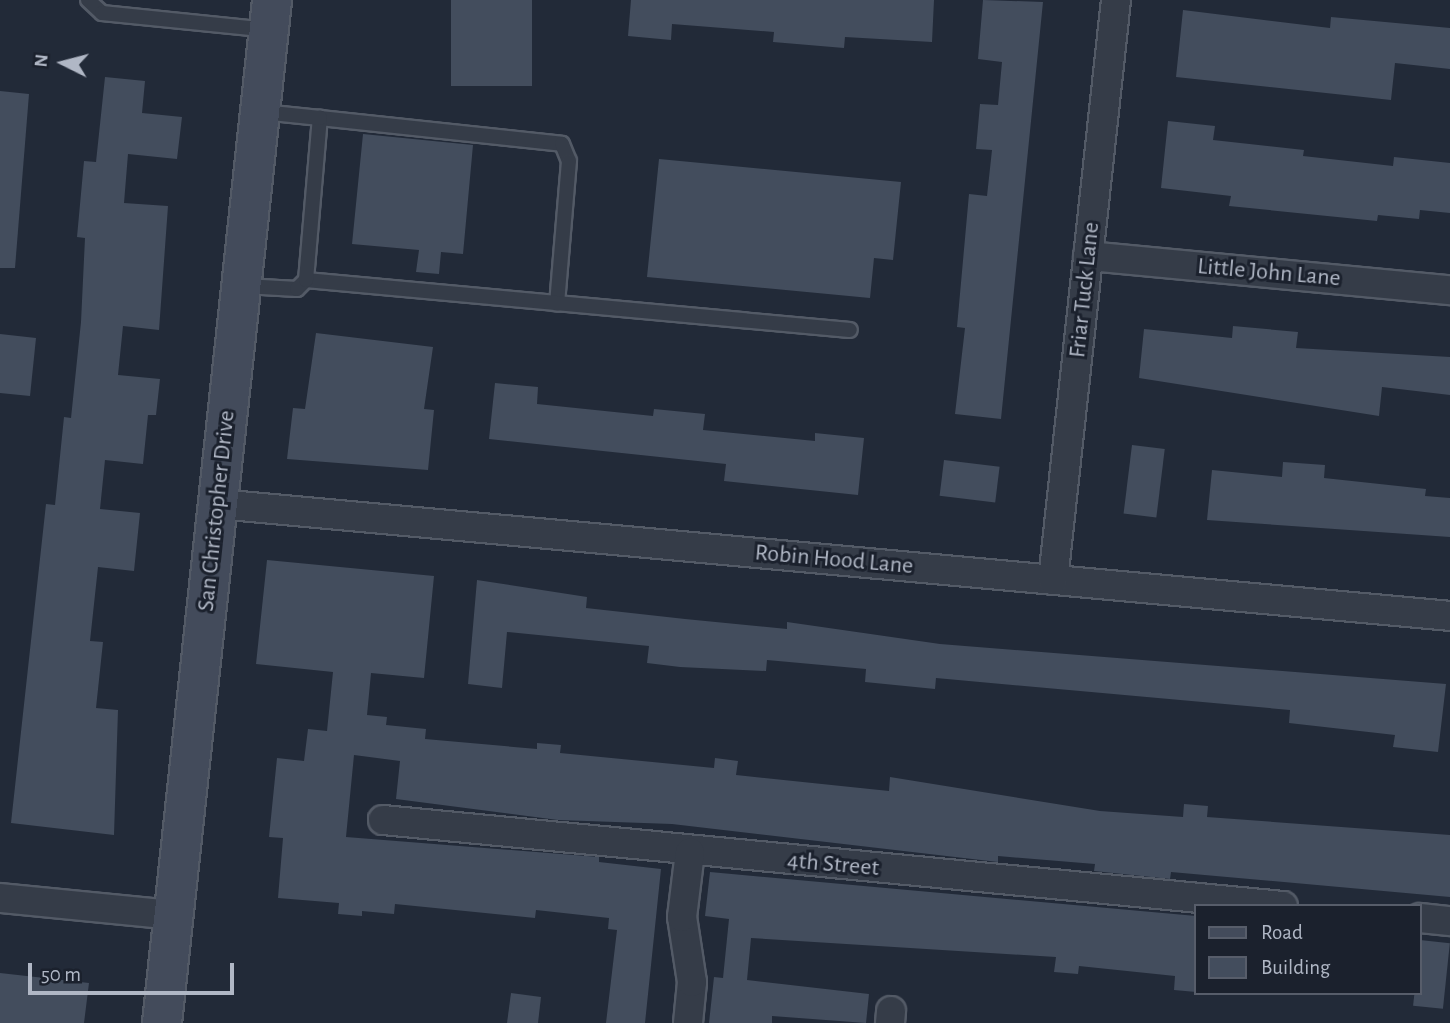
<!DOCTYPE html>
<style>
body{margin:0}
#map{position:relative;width:1450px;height:1023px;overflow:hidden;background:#222a38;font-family:"Alegreya Sans",sans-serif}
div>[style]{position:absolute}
.building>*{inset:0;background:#434d5d;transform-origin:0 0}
.roads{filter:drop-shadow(2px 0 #535a66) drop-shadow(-2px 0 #535a66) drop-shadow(0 2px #535a66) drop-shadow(0 -2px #535a66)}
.lane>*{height:14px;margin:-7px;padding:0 7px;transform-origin:7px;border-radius:7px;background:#353c48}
.street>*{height:28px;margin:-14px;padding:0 14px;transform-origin:14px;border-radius:14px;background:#353c48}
.secondary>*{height:38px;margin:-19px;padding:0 19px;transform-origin:19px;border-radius:19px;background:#434b5b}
span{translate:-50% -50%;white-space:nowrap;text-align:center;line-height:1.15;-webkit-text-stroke:6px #1b212d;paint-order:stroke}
.street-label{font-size:24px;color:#b0b7c5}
.legend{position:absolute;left:1194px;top:904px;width:228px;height:91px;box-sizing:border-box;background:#1b212d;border:2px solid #575d6a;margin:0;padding:9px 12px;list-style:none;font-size:21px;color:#b0b7c5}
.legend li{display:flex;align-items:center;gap:14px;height:35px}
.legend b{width:35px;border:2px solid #575d6a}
.north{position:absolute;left:28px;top:28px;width:70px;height:70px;-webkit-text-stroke:5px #1b212d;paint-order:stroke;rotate:276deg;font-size:19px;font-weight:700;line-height:28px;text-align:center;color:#b0b7c5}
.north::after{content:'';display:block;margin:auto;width:24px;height:32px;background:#b0b7c5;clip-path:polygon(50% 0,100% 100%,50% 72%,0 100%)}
.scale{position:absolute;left:28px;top:963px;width:206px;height:32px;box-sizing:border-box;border:4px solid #b0b7c5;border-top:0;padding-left:9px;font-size:21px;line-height:24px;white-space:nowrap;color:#b0b7c5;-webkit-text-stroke:5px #1b212d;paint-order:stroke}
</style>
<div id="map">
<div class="building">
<div style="left:451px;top:0;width:81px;height:86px"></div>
<div style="clip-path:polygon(631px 0,934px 0,932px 42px,845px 37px,844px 48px,773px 42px,774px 32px,672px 24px,671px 40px,628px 36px)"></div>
<div style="clip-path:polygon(983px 0,1043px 2px,1001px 419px,955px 414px,965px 328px,957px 327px,969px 194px,987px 196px,992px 150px,976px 149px,980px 104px,998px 105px,1002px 62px,978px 59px)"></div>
<div style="clip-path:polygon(1183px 10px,1330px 28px,1331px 17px,1450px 28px,1450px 69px,1395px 63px,1391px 100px,1176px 77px)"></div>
<div style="clip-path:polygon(105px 77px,145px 81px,142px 113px,182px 117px,177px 159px,128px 154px,124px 203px,168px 206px,159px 330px,123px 326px,118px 375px,160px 379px,156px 415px,148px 415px,143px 464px,105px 460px,100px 509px,140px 513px,134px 571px,98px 567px,90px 641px,103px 642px,96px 708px,118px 710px,114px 835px,11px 823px,46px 504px,55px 505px,64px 417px,71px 418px,81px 322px,85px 238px,77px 237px,84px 161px,96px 162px)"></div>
<div style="clip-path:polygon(0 91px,29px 94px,15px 268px,0 268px)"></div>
<div style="clip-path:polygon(1168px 121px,1215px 126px,1213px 140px,1304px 150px,1303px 156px,1393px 166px,1394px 157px,1450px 163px,1450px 213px,1420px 210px,1419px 219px,1378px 215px,1377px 221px,1229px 206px,1231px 196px,1161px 188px)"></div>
<div style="clip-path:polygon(363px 134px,473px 145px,463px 254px,441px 252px,439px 274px,416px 272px,419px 250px,352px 244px)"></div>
<div style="clip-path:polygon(659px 159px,901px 182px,893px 260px,874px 258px,870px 298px,647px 277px)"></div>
<div style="clip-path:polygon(1233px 326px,1298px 332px,1296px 348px,1450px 357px,1450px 395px,1382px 387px,1379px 416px,1139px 378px,1144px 329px,1232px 338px)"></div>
<div style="clip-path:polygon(316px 333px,433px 347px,424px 409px,434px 410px,428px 470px,287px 459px,293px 408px,305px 409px)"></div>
<div style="clip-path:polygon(0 334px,36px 338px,30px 396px,0 393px)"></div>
<div style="clip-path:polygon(495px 383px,538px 387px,537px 404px,653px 416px,654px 409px,705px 414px,703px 430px,815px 441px,815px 433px,864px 438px,858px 495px,724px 481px,726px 464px,489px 439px)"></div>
<div style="left:1132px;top:445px;width:33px;height:69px;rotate:7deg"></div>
<div style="left:944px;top:460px;width:56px;height:36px;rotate:7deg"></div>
<div style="clip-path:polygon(1283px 462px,1325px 465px,1324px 478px,1426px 489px,1425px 496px,1450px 498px,1450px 537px,1207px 520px,1212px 470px,1282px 477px)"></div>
<div style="clip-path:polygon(267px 560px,434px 576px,424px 678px,371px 673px,367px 715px,387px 717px,386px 725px,426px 729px,425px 739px,537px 749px,537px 743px,561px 745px,560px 753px,714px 768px,715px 758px,738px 761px,736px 775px,889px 791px,890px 777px,1100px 811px,1183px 817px,1184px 804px,1208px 806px,1207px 817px,1450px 835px,1450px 897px,1171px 872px,1170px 879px,1094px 871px,1095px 864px,998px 856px,998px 862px,672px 824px,558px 820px,396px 799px,400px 761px,354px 755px,346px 837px,599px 857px,599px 862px,661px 869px,645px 1023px,606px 1023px,617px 930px,608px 929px,609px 918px,536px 910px,535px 918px,395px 904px,394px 914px,362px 911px,362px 916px,338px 914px,339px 903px,278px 898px,283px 838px,269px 837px,277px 758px,304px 761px,308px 729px,327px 731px,333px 672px,256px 664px)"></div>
<div style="clip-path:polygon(477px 580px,587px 597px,586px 608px,685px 619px,787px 629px,787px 622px,940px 644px,1446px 684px,1438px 752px,1393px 747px,1395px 735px,1289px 723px,1290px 710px,936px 678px,935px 689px,865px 682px,866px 669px,767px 660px,766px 671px,680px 667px,647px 663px,649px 646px,507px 632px,502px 688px,468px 684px)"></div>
<div style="clip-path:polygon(710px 872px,1196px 916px,1196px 992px,1174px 990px,1175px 976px,1079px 966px,1078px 974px,1054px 972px,1056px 957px,751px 938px,747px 980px,869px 994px,866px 1023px,772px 1016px,772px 1023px,709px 1023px,714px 977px,723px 978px,729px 919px,705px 916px)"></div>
<div style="left:1420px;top:940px;width:30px;height:66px;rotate:6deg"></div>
<div style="clip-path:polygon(0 973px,89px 983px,84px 1023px,0 1023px)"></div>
<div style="clip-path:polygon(511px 993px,541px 997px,538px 1023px,507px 1023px)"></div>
</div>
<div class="roads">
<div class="lane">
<div style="left:88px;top:0;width:19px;rotate:43deg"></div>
<div style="left:102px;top:13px;width:167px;rotate:5.8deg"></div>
<div style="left:320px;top:118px;width:243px;rotate:6.1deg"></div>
<div style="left:562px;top:144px;width:18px;rotate:68deg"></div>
<div style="left:569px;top:161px;width:143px;rotate:94.8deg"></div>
<div style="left:306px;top:280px;width:546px;rotate:5.25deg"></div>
<div style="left:244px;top:286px;width:53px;rotate:3.2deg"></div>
<div style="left:297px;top:289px;width:13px;rotate:-45deg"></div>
<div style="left:306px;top:280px;width:163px;rotate:-85.1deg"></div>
<div style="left:320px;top:118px;width:58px;rotate:-174.1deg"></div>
</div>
<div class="street">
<div style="left:1088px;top:256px;width:364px;rotate:5.4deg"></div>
<div style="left:218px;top:504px;width:1237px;rotate:5.19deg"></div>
<div style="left:1053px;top:580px;width:583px;rotate:-83.8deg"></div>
<div style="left:383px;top:820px;width:904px;rotate:5.46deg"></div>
<div style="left:0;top:898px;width:174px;rotate:5.6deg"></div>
<div style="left:1420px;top:918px;width:30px;rotate:6deg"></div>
<div style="left:688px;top:1023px;width:41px;rotate:-84.4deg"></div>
<div style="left:692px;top:982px;width:66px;rotate:-98.7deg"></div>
<div style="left:682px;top:917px;width:65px;rotate:-83deg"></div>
<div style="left:890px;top:1023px;width:12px;rotate:-85deg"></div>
</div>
<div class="secondary">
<div style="left:162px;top:1023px;width:1029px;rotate:-83.86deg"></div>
</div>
</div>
<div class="street-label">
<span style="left:1269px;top:273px;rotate:5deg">Little John Lane</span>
<span style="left:1085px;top:290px;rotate:-84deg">Friar Tuck Lane</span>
<span style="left:217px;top:511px;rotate:-84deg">San Christopher Drive</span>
<span style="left:834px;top:560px;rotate:5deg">Robin Hood Lane</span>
<span style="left:833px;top:865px;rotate:5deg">4th Street</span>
</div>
<ul class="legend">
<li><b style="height:9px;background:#434b5b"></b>Road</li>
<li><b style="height:19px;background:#434d5d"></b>Building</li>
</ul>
<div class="north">N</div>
<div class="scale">50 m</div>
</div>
